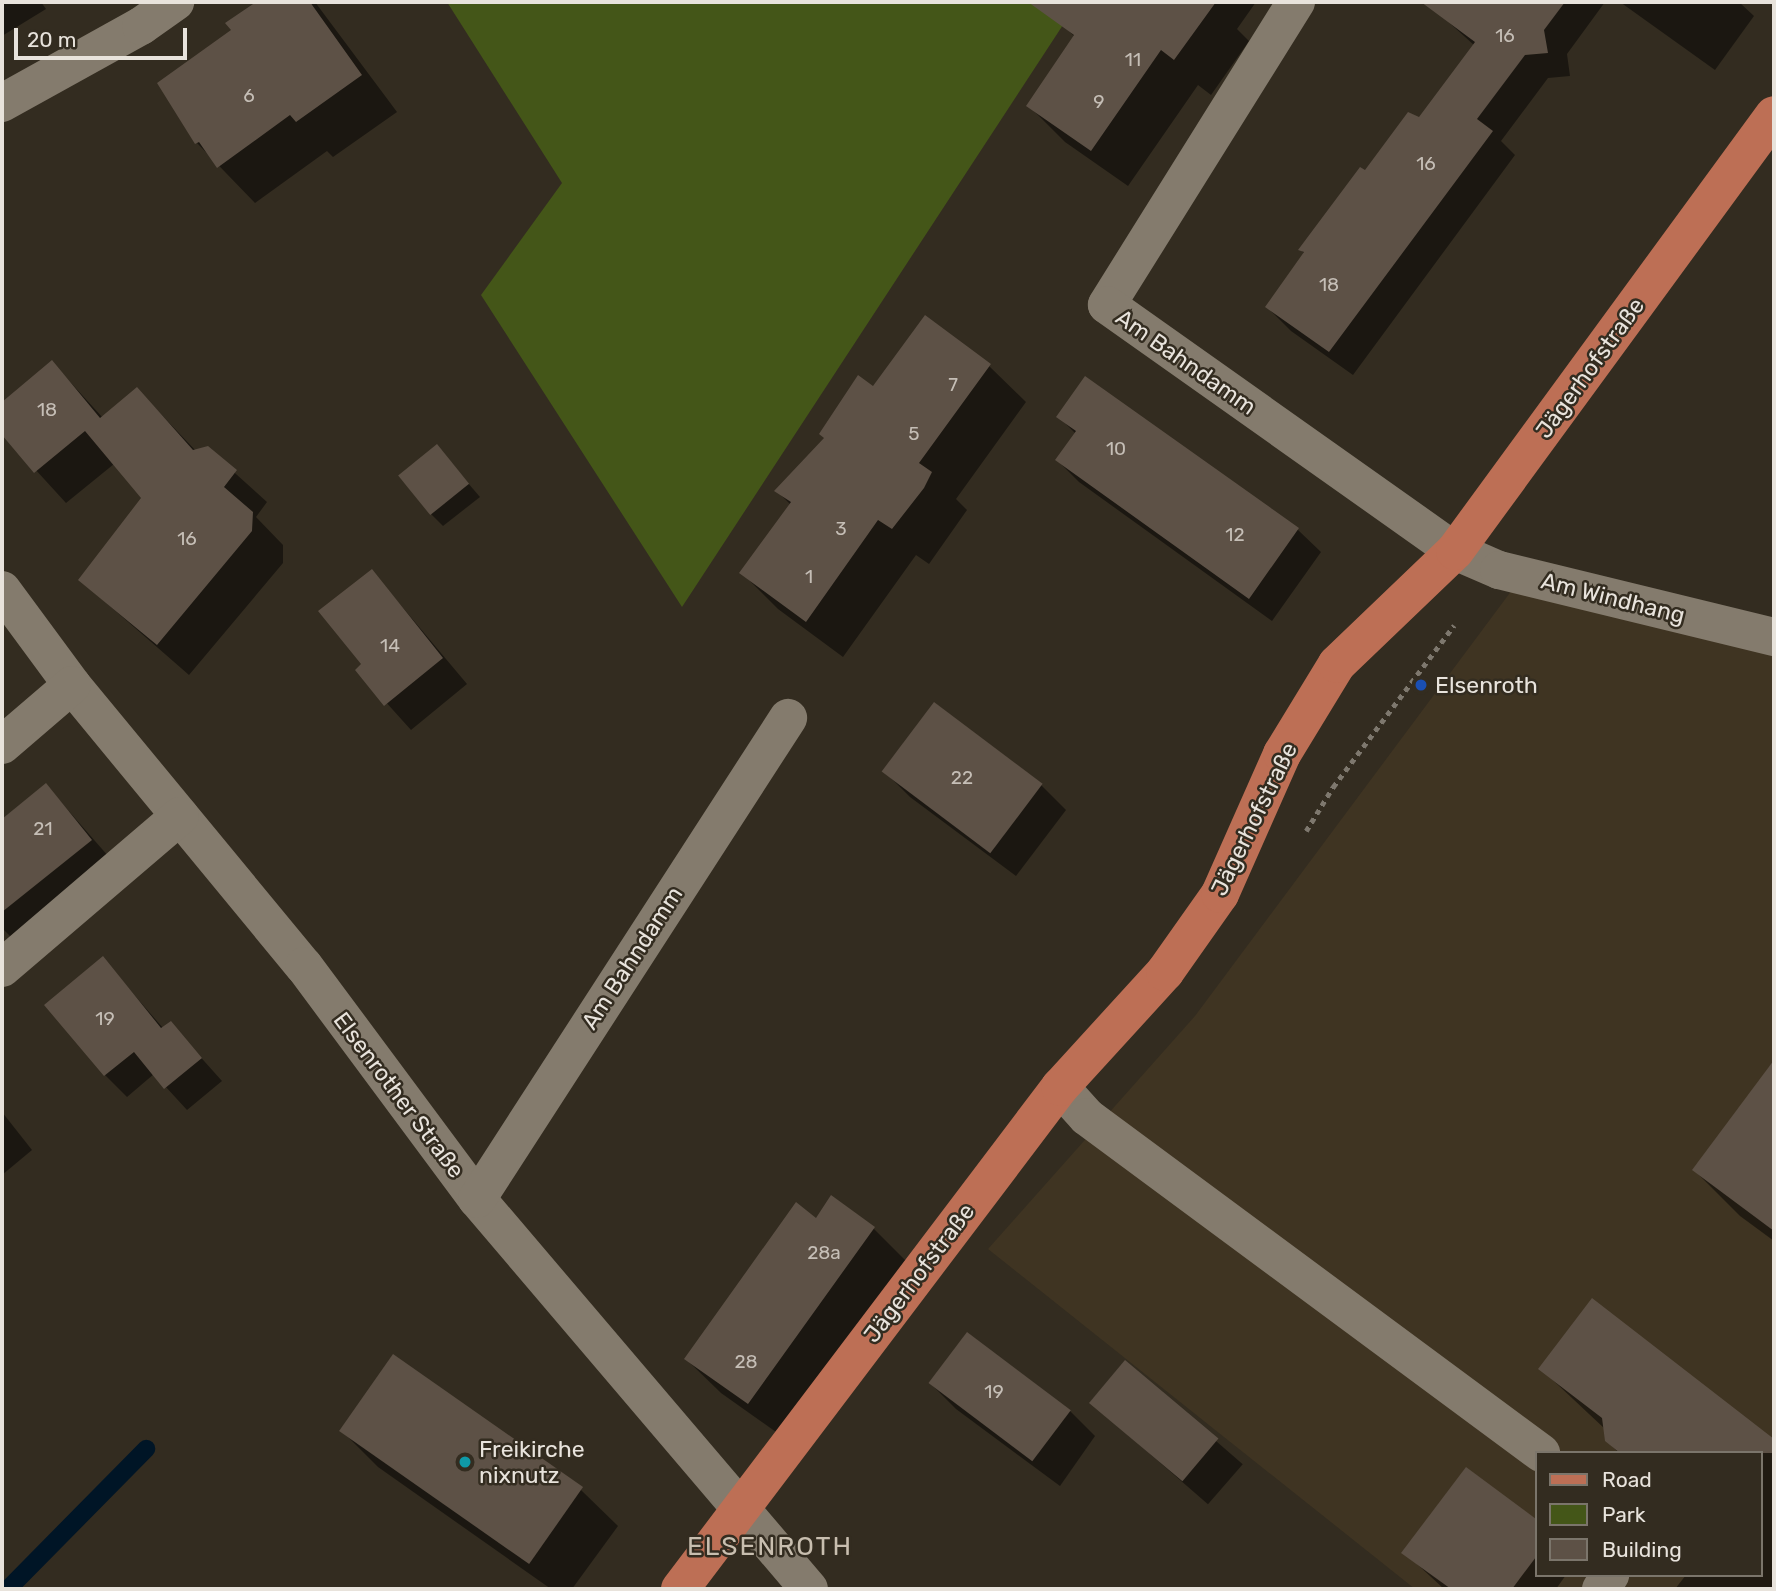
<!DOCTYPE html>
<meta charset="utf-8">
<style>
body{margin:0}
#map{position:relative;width:1776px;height:1591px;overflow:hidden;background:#332c20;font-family:Rubik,sans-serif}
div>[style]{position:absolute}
.built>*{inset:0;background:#3f3422}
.green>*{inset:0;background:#445618}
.shadow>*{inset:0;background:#0007;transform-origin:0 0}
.stream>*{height:18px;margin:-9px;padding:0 9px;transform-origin:9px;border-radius:9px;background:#001526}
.building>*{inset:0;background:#5d5146;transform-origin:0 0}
.path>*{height:4.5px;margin-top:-2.25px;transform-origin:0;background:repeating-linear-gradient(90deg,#7e786e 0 5px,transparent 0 10px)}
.minor>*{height:38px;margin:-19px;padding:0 19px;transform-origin:19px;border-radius:19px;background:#847b6d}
.major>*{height:38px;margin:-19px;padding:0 19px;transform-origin:19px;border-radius:19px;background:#bd6f55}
.dots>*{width:19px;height:19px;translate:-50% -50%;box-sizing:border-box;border:4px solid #332c20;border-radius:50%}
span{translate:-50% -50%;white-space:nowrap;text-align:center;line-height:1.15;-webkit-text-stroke:5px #332c20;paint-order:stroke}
.number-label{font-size:19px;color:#c5beb6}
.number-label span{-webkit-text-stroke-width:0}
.street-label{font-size:23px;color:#e8e3dc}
.poi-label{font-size:23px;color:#e8e3dc}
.left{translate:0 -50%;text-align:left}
.quarter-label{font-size:26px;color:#c8beaf;letter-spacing:2px}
.frame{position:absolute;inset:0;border:4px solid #e8e3dc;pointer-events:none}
.legend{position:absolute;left:1535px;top:1451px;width:228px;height:126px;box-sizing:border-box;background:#332c20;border:2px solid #7b756b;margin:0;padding:9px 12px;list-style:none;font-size:21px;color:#e8e3dc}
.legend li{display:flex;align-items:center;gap:14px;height:35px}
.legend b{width:35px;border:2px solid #7b756b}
.scale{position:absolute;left:14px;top:28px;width:173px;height:32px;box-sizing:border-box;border:4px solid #e8e3dc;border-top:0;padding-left:9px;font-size:21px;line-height:24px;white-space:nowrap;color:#e8e3dc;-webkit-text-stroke:5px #332c20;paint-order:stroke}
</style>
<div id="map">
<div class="built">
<div style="clip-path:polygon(evenodd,1512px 590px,1774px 655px,1774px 1589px,1415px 1589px,988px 1249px,1195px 1016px,1512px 590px,1536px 1453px,1760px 1453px,1760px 1575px,1536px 1575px,1536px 1453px)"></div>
</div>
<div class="green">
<div style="clip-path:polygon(447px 2px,1078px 2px,682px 607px,481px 295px,562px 183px)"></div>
</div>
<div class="shadow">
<div style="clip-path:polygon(2px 2px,41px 2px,46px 9px,2px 36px)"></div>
<div style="clip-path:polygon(259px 2px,315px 2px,397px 112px,333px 157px,327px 151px,255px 203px,197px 143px,233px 31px,228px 24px)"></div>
<div style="clip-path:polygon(1066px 2px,1256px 2px,1237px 29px,1249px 41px,1211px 95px,1198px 85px,1128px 186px,1065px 142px,1028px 105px,1075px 37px,1061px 23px)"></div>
<div style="clip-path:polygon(1438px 2px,1605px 2px,1567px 54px,1570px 76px,1548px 78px,1501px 141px,1515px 155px,1353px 375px,1291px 331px,1267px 307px,1305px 254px,1301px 250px,1365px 173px,1419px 119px,1475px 46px,1433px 8px)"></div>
<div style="clip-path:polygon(1620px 2px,1739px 2px,1754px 16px,1715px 70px)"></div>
<div style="clip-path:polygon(52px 362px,103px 418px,137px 389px,196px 451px,207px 448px,267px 502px,256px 517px,283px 545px,283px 563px,189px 675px,80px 580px,143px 498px,114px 464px,66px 503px,2px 433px,2px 405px)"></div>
<div style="clip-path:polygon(989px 366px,1026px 402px,956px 499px,967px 510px,929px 564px,916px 555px,843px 657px,778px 609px,742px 573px,791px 505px,777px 491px,874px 388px)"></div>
<div style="clip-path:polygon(1086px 378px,1298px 530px,1321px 552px,1272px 621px,1079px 482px,1057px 460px,1076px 434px,1059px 417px)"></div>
<div style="clip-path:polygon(437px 447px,480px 497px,443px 526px,431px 514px)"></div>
<div style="clip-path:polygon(372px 571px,467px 684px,411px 730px,357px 670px,364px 664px)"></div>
<div style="clip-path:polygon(885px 772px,1041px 785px,1066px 810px,1016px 876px,910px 797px)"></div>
<div style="clip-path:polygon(46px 785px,116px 865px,19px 945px,2px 928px,2px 822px)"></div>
<div style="clip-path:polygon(103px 959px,163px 1028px,170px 1023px,222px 1081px,187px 1110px,154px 1074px,127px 1097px,105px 1075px)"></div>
<div style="clip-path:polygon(1774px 1063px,1774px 1241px,1740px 1216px,1694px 1170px)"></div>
<div style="clip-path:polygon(2px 1112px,32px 1150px,2px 1175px)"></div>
<div style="clip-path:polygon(816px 1220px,874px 1229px,908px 1263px,783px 1437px,721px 1393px,686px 1359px)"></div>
<div style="clip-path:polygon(1593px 1300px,1774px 1441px,1774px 1589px,1675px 1589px,1686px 1575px,1760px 1575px,1760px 1453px,1619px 1453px,1607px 1441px,1605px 1429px,1541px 1369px)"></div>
<div style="clip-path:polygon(394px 1356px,581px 1490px,618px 1526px,572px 1589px,551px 1589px,378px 1467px,342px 1431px)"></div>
<div style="left:1125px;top:1362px;width:156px;height:53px;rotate:41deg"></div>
<div style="clip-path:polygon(931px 1384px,1070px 1411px,1095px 1436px,1060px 1486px,956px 1409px)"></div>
<div style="clip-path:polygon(1466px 1469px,1536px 1521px,1536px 1575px,1566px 1575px,1556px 1589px,1444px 1589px,1404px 1552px)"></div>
</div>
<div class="stream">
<div style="left:8px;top:1589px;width:197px;rotate:-45.4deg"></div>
</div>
<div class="building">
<div style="clip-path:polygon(256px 2px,310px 2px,362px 75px,296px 122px,290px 115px,217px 168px,199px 142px,195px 144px,157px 83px,231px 30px,225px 23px)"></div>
<div style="clip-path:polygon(1028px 2px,1216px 2px,1174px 60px,1161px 50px,1091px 151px,1026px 106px,1074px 35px)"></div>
<div style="clip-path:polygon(1421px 2px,1565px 2px,1544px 30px,1548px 53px,1525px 55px,1477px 119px,1493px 131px,1329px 352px,1265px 307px,1304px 252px,1298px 250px,1360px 167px,1365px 170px,1408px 112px,1419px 117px,1475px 42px)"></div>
<div style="clip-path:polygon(925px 315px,991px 364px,919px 463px,932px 472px,924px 488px,892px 529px,878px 520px,806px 622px,739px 573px,791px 502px,774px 491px,824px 438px,819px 434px,858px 375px,873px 386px)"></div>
<div style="clip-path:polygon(52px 360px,100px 418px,137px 387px,193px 450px,208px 446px,237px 470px,224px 487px,253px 512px,252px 531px,157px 645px,78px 580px,141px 498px,85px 431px,34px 473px,2px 435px,2px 402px)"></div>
<div style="clip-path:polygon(1085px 376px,1299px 528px,1249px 599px,1055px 460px,1076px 431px,1056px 417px)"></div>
<div style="left:437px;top:444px;width:51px;height:50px;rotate:51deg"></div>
<div style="clip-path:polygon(372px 569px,443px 658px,384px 706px,355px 670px,361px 664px,318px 611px)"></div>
<div style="left:934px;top:702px;width:136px;height:87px;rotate:37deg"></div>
<div style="clip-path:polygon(46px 783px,92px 840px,2px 912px,2px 819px)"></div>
<div style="clip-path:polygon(103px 956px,161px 1028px,171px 1021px,202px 1058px,164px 1089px,134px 1052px,104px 1076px,44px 1005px)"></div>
<div style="clip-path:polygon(1774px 1060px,1774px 1231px,1692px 1170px)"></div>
<div style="clip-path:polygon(831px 1195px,875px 1227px,748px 1404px,684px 1359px,796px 1202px,816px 1218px)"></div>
<div style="clip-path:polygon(1592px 1298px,1774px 1439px,1774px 1453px,1620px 1453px,1605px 1441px,1602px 1418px,1538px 1369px)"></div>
<div style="left:967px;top:1332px;width:130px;height:64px;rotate:37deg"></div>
<div style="left:393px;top:1354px;width:232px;height:94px;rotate:35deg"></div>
<div style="left:1125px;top:1360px;width:122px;height:56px;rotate:40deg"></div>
<div style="clip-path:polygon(1466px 1467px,1536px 1519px,1536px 1557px,1512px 1589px,1451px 1589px,1401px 1553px)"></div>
</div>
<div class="path">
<div style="left:1306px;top:831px;width:52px;rotate:-58.5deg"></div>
<div style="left:1333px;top:787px;width:202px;rotate:-53.2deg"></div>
</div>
<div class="minor">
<div style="left:1296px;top:2px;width:357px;rotate:122deg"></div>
<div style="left:1107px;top:305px;width:426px;rotate:35.3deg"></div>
<div style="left:1455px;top:551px;width:48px;rotate:23.4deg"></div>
<div style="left:1499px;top:570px;width:283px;rotate:13.7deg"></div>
<div style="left:2px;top:103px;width:159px;rotate:-29deg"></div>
<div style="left:141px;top:26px;width:42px;rotate:-35.2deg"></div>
<div style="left:2px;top:590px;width:118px;rotate:53.6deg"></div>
<div style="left:72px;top:685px;width:364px;rotate:50.5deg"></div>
<div style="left:304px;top:966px;width:290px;rotate:53.4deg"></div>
<div style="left:477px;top:1199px;width:512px;rotate:49.59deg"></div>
<div style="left:2px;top:745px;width:92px;rotate:-40.6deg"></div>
<div style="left:2px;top:968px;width:234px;rotate:-40.5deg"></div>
<div style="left:1060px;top:1087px;width:40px;rotate:48deg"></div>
<div style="left:1087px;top:1117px;width:565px;rotate:36.5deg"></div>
<div style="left:477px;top:1199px;width:573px;rotate:-57.11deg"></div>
<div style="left:1601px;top:1589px;width:17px;rotate:-57deg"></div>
</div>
<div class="major">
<div style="left:680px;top:1589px;width:630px;rotate:-52.88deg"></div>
<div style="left:1060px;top:1087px;width:156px;rotate:-47.6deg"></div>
<div style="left:1165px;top:972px;width:95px;rotate:-54.8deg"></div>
<div style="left:1220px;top:894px;width:153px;rotate:-66.1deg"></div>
<div style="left:1282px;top:754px;width:105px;rotate:-58.6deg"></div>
<div style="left:1337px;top:664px;width:163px;rotate:-43.8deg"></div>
<div style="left:1455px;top:551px;width:540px;rotate:-53.81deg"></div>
</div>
<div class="dots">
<div style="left:1421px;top:685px;background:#1a4fb4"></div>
<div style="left:465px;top:1462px;background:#0f9aa8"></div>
</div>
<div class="number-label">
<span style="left:1505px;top:36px">16</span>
<span style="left:1133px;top:60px">11</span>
<span style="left:249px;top:96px">6</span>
<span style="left:1099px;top:102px">9</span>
<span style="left:1426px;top:164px">16</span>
<span style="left:1329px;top:285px">18</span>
<span style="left:953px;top:385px">7</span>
<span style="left:47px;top:410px">18</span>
<span style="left:914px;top:434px">5</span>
<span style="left:1116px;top:449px">10</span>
<span style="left:841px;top:529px">3</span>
<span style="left:1235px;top:535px">12</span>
<span style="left:187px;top:539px">16</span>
<span style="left:809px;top:577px">1</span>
<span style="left:390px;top:646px">14</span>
<span style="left:962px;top:778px">22</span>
<span style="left:43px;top:829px">21</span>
<span style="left:105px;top:1019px">19</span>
<span style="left:824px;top:1253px">28a</span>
<span style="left:746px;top:1362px">28</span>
<span style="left:994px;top:1392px">19</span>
</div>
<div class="street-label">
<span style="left:1186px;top:362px;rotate:35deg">Am Bahndamm</span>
<span style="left:1590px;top:368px;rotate:-54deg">Jägerhofstraße</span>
<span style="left:1613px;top:598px;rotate:14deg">Am Windhang</span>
<span style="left:1254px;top:819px;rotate:-64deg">Jägerhofstraße</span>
<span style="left:632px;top:958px;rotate:-57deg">Am Bahndamm</span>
<span style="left:399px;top:1095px;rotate:53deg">Elsenrother Straße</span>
<span style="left:919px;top:1273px;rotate:-53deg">Jägerhofstraße</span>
</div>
<div class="poi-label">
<span class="left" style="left:1435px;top:685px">Elsenroth</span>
<span class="left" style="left:479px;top:1462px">Freikirche<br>nixnutz</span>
</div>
<div class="quarter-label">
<span style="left:770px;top:1547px">ELSENROTH</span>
</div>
<div class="frame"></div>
<ul class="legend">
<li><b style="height:9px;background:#bd6f55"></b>Road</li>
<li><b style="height:19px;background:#445618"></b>Park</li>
<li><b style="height:19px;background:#5d5146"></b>Building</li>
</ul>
<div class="scale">20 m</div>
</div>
